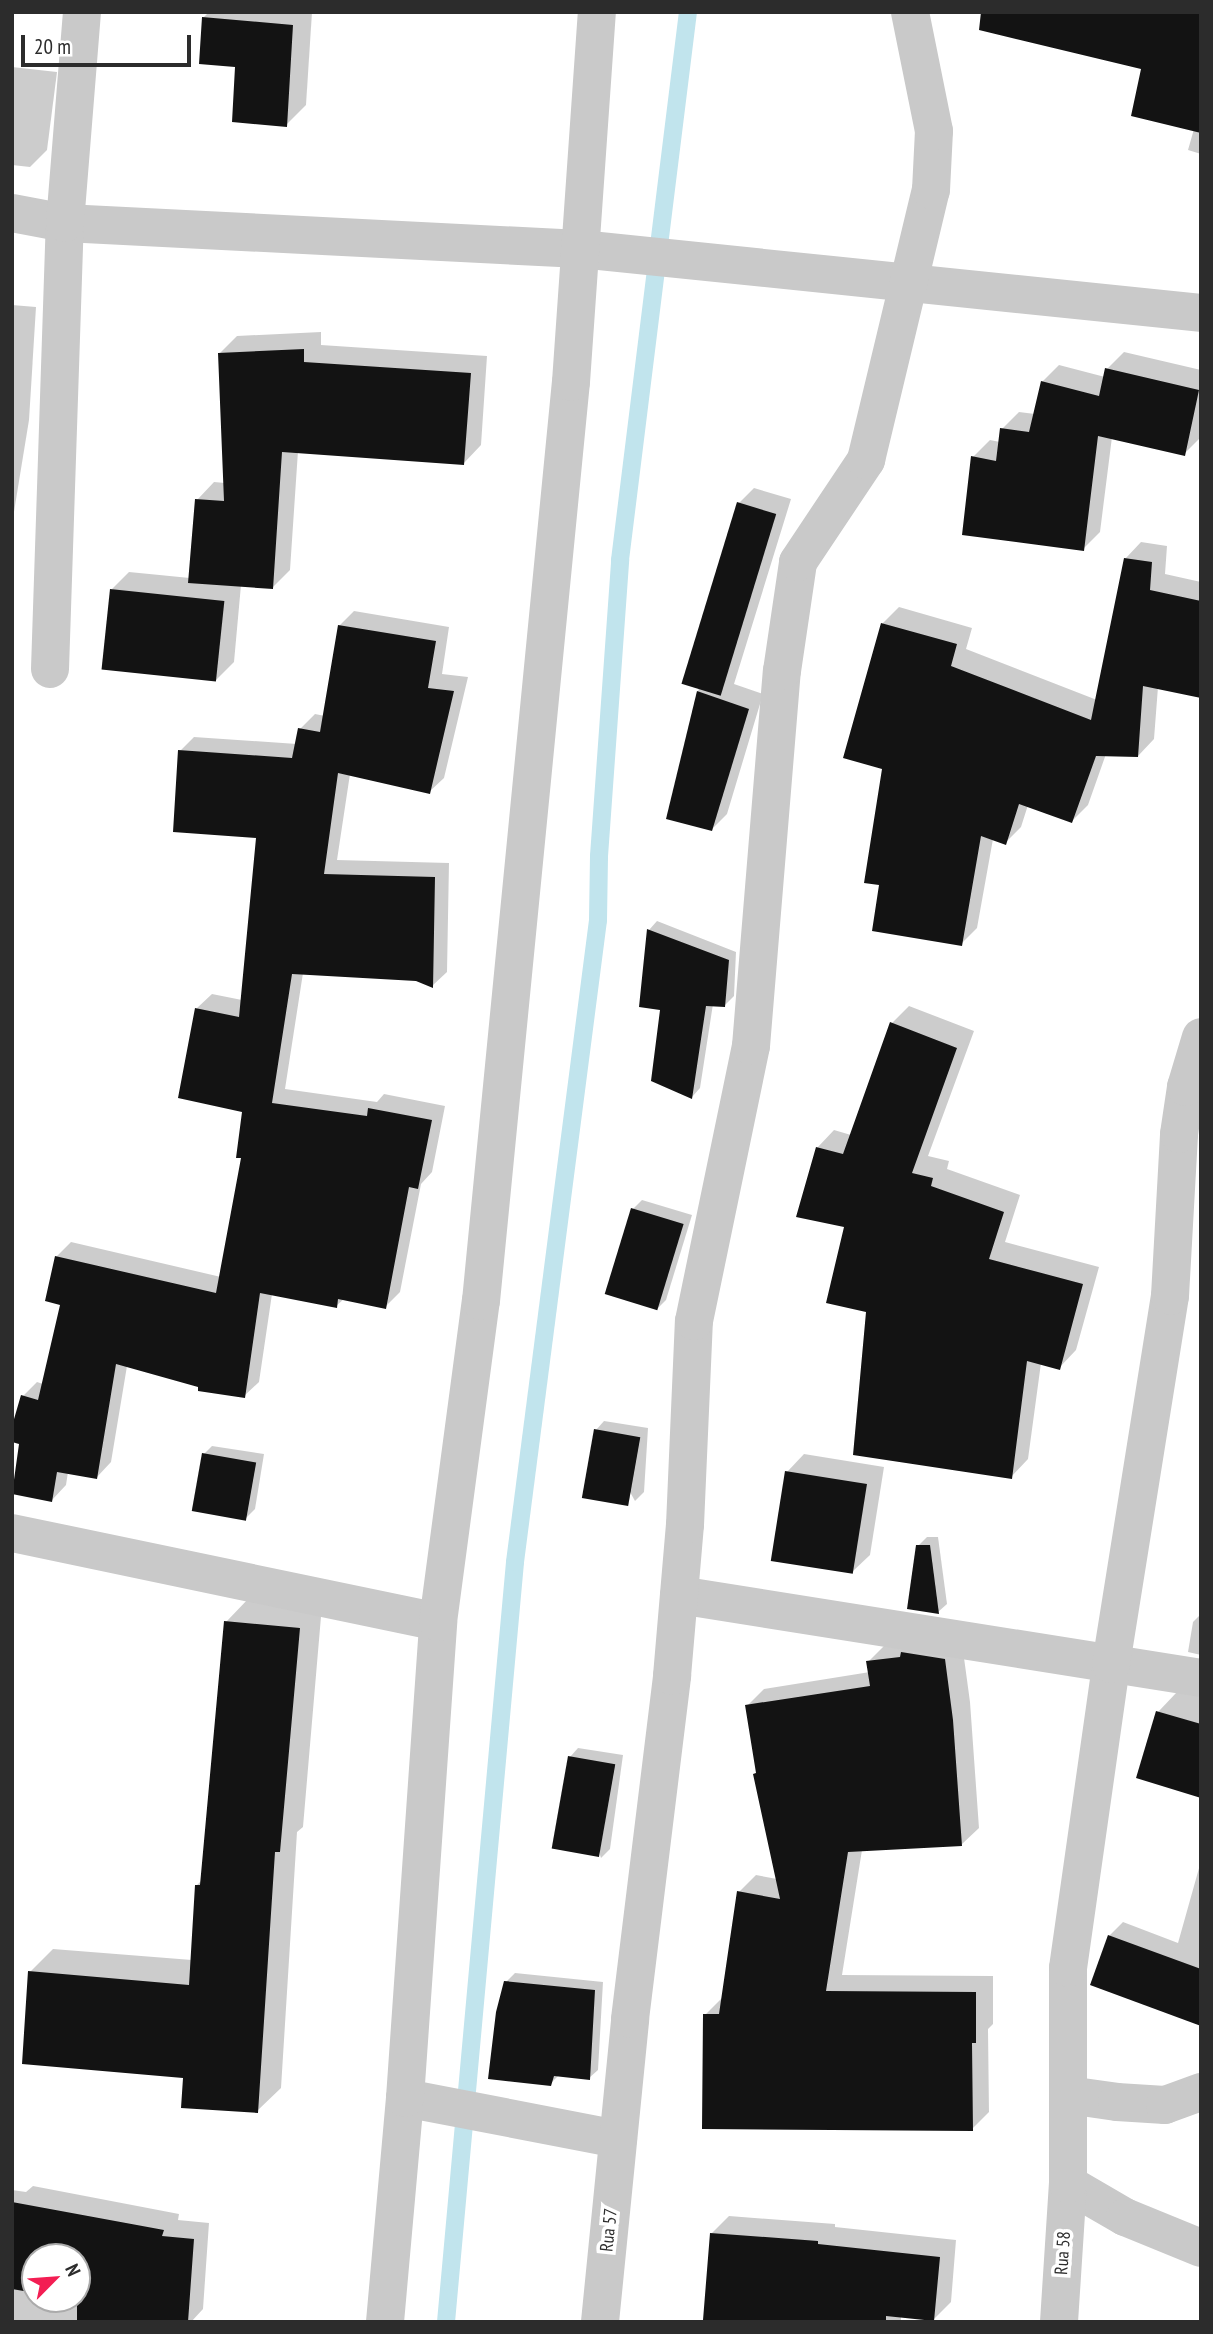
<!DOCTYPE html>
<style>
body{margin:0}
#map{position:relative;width:1213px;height:2334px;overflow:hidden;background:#fff;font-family:"PT Sans Narrow",sans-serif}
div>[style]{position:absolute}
.shadow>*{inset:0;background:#0003}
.stream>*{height:18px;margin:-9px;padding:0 9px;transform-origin:9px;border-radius:9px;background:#c1e4ed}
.building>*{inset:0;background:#131313;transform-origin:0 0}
.street>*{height:38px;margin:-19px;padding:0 19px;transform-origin:19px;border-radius:19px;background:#c9c9c9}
span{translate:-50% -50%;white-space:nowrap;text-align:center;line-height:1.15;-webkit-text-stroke:7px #fff;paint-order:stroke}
.street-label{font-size:18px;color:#2c2c2c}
.frame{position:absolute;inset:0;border:14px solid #2c2c2c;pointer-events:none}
.north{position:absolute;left:21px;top:2243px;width:70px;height:70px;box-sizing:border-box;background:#fff;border:2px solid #ababab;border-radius:50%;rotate:65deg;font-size:19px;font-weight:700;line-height:28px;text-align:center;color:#2c2c2c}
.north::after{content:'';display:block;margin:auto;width:24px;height:32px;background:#f31e53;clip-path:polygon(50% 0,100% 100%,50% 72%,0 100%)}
.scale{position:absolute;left:21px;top:35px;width:170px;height:32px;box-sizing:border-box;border:4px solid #2c2c2c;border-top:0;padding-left:9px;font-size:21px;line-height:24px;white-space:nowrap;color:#2c2c2c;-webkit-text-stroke:5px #fff;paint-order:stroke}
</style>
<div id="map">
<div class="shadow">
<div style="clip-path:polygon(209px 12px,312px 12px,306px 105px,286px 125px,203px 18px)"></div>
<div style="clip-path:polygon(1201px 12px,1201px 154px,1188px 150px,1194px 129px,1143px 68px)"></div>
<div style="clip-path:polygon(12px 67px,57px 72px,47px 150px,30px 167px,12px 165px)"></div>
<div style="clip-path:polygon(12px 305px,36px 307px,29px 420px,12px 524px)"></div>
<div style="clip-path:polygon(321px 332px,321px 345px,487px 356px,481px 445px,464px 463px,298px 451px,290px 570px,273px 587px,241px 585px,234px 662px,216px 680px,112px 589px,129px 572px,190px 578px,197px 500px,214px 482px,225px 483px,220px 353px,237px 336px)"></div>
<div style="clip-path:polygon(1124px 352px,1201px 370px,1201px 437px,1184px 454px,1112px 437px,1100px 532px,1083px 549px,973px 457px,990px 440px,1000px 442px,1002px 429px,1019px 412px,1035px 414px,1042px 382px,1059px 365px,1105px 377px,1107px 369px)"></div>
<div style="clip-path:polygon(754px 488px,791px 499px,734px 684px,763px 694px,727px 814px,712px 829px,698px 692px,739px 503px)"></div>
<div style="clip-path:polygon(1141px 542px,1167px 546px,1165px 574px,1201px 582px,1201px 696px,1158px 687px,1154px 739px,1138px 756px,1106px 754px,1088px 805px,1072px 821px,1028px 805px,1021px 827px,1005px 843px,993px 839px,977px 928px,961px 944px,884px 768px,845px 757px,883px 623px,899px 607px,972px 628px,966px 649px,1097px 700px,1125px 559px)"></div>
<div style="clip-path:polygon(354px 611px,449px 627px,442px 674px,468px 677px,444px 778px,429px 792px,350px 774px,337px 860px,449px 863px,447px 972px,432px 986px,417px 979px,303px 973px,285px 1089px,377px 1102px,384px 1094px,445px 1106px,432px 1172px,421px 1184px,400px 1292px,385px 1307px,344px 1299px,336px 1306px,272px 1294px,259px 1382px,244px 1396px,127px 1366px,111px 1462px,97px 1477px,68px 1472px,66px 1485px,52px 1500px,21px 1443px,23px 1396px,37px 1382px,43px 1384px,62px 1303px,56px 1257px,71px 1242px,221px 1277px,243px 1157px,244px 1110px,197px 1008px,212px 994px,242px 1000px,258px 837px,180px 751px,194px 737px,297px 744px,300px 729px,315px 714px,325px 716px,339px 626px)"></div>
<div style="clip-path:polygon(657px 921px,736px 952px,734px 996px,725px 1005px,713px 1004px,700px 1088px,692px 1097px,662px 1008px,649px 930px)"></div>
<div style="clip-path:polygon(909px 1006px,974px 1031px,928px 1156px,949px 1161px,947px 1169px,1020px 1195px,1005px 1242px,1099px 1267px,1076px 1350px,1059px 1368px,1041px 1363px,1028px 1459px,1011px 1477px,868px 1311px,846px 1225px,817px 1148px,834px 1130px,851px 1135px,892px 1023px)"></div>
<div style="clip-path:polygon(642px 1200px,692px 1215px,666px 1300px,657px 1309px,633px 1209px)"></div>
<div style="clip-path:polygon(604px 1421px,648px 1428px,644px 1492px,635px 1501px,596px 1430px)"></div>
<div style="clip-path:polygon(212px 1446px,264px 1454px,255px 1509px,246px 1518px,204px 1454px)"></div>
<div style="clip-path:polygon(804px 1454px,884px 1467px,870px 1555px,852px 1572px,787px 1472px)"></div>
<div style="clip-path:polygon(927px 1537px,938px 1537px,947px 1604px,938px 1612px,918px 1546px)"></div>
<div style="clip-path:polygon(249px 1598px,322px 1605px,303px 1827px,297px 1832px,281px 2088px,257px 2111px,185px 2076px,30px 1972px,53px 1949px,192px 1960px,197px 1885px,202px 1880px,226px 1622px)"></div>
<div style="clip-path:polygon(1201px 1614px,1201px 1655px,1188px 1652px,1193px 1622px)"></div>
<div style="clip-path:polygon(962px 1643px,970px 1702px,979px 1828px,961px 1845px,862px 1850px,842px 1975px,993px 1976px,993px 2024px,988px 2029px,989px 2112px,972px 2129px,705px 2015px,722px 1998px,739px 1892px,756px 1875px,777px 1879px,747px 1706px,764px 1689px,870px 1672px,868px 1662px,885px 1645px)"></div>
<div style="clip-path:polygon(1201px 1678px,1201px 1796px,1158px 1712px,1177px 1692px)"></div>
<div style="clip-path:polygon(578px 1748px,623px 1755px,610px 1849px,601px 1858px,570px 1757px)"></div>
<div style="clip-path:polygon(1201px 1861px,1201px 2024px,1092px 1984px,1110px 1935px,1123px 1922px,1178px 1943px)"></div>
<div style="clip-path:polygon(515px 1973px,603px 1982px,598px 2070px,589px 2078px,559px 2075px,550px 2084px,506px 1982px)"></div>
<div style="clip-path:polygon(evenodd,33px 2186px,179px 2214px,178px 2220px,209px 2223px,203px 2309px,191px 2322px,12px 2322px,12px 2190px,26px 2192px,33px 2186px,35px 2257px,77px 2257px,77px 2299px,35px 2299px,35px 2257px)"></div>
<div style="clip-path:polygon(729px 2216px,835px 2224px,835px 2227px,956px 2240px,951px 2302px,933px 2320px,901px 2316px,901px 2322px,767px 2322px,705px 2318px,711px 2234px)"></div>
</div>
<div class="stream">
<div style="left:446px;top:2322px;width:763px;rotate:-84.81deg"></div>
<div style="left:515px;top:1562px;width:647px;rotate:-82.63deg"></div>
<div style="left:598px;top:920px;width:64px;rotate:-89.1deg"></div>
<div style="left:599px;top:856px;width:297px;rotate:-85.9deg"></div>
<div style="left:620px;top:560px;width:552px;rotate:-82.93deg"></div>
</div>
<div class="building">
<div style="clip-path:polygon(981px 12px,1201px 12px,1201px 133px,1131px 116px,1141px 69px,979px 30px)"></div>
<div style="clip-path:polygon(202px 17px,293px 25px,287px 127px,232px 122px,235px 67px,199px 64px)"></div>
<div style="clip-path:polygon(304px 349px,304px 362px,471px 373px,464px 465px,282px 452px,273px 589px,188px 583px,195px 499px,224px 501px,218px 353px)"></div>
<div style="clip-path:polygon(1105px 368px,1199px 390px,1185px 456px,1098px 436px,1084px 551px,962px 535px,971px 456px,996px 461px,1000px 428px,1029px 432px,1041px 381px,1099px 396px)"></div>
<div style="left:737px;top:502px;width:41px;height:190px;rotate:17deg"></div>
<div style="clip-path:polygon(1124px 558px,1152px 562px,1150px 590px,1201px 601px,1201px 698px,1143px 686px,1138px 757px,1096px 756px,1072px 823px,1019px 804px,1006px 845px,981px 836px,962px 946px,872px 931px,879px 885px,864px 883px,882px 769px,843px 758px,881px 623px,957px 644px,951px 666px,1091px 720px)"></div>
<div style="left:110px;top:589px;width:115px;height:81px;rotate:6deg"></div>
<div style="clip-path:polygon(338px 625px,436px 641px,428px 688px,454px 691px,430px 794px,338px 773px,324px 874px,435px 877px,433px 988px,416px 981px,292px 974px,272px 1103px,367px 1116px,368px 1108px,432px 1120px,418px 1189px,409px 1187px,386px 1309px,338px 1299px,337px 1308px,260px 1293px,245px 1398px,198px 1391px,198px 1387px,116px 1364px,97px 1479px,57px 1472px,52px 1502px,12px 1494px,19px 1444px,12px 1442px,12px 1426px,21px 1395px,38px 1400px,60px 1305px,45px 1301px,55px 1256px,216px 1293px,241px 1158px,236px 1158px,242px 1112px,178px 1098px,195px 1008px,239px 1017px,256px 838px,173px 832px,178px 750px,292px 758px,298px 728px,320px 732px)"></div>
<div style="clip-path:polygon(697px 691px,749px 709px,712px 831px,666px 819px)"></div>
<div style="clip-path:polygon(647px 929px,729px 960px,725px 1007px,706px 1006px,692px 1099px,651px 1081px,660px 1010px,639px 1007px)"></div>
<div style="clip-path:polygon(890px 1022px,957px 1048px,912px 1173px,933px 1178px,931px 1186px,1004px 1212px,989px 1259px,1083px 1284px,1060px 1370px,1027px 1361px,1012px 1479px,853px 1455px,866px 1312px,826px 1303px,844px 1227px,796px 1217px,816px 1147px,843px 1154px)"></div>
<div style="left:631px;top:1208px;width:55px;height:90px;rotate:17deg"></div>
<div style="left:594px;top:1429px;width:47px;height:70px;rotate:10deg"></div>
<div style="left:202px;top:1453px;width:55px;height:59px;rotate:10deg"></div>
<div style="left:785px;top:1471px;width:83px;height:91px;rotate:9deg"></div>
<div style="clip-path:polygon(916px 1545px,930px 1545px,939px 1614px,907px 1609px)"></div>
<div style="clip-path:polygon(224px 1621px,300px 1628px,280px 1852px,275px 1852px,258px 2113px,181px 2108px,183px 2078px,22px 2064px,28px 1971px,189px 1985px,195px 1885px,200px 1885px)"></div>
<div style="clip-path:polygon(901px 1652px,945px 1659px,953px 1720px,962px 1846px,848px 1852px,826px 1991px,976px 1992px,976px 2043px,972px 2043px,973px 2131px,702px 2129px,703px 2014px,719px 2014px,737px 1891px,780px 1899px,753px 1774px,756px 1773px,745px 1705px,870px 1686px,866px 1661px,900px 1657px)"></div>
<div style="clip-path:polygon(1156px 1711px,1201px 1724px,1201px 1798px,1136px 1778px)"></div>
<div style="left:568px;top:1756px;width:48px;height:94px;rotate:10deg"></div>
<div style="clip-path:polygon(1108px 1935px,1201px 1969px,1201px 2026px,1090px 1985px)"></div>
<div style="clip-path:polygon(504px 1981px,595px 1990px,590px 2080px,554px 2076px,551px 2086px,488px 2079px,496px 2012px)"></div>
<div style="clip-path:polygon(12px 2202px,164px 2230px,162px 2236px,194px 2239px,188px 2322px,77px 2322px,77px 2301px,66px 2299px,77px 2299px,77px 2257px,35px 2257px,35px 2293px,12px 2289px)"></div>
<div style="clip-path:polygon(710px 2233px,818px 2241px,818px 2244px,940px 2257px,934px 2321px,886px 2316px,886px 2322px,703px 2320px)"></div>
</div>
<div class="street">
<div style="left:12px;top:213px;width:54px;rotate:10.7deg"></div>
<div style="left:65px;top:223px;width:516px;rotate:2.89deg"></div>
<div style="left:580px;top:249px;width:624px;rotate:5.88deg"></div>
<div style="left:50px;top:669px;width:446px;rotate:-88.1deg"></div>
<div style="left:65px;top:223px;width:212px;rotate:-85.4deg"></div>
<div style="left:12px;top:1533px;width:435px;rotate:11.8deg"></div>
<div style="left:679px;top:1595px;width:529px;rotate:9.03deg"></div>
<div style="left:1068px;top:2095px;width:49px;rotate:8.1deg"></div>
<div style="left:1117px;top:2102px;width:48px;rotate:3.6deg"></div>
<div style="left:1165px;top:2105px;width:38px;rotate:-20deg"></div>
<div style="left:405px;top:2098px;width:217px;rotate:10.9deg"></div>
<div style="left:1068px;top:2184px;width:66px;rotate:30.1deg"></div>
<div style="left:1125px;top:2217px;width:82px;rotate:22.2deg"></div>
<div style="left:385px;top:2322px;width:225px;rotate:-84.9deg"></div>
<div style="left:405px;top:2098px;width:477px;rotate:-86deg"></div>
<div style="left:438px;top:1622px;width:324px;rotate:-82.4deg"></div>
<div style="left:481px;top:1301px;width:923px;rotate:-84.41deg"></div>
<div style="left:571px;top:382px;width:371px;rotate:-86deg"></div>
<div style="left:600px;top:2322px;width:304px;rotate:-84.3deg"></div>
<div style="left:630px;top:2019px;width:346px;rotate:-83deg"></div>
<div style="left:672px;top:1676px;width:152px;rotate:-85.1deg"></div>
<div style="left:685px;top:1525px;width:204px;rotate:-87.5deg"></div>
<div style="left:694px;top:1321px;width:281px;rotate:-78.3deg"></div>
<div style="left:751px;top:1046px;width:376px;rotate:-85.3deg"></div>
<div style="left:782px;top:671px;width:110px;rotate:-81.6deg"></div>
<div style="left:798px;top:562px;width:123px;rotate:-56.3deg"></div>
<div style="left:866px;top:460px;width:278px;rotate:-76.5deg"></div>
<div style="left:931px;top:190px;width:59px;rotate:-87.1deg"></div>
<div style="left:934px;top:131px;width:121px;rotate:-101.4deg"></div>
<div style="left:1059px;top:2322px;width:138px;rotate:-86.3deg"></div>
<div style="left:1068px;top:2184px;width:216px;rotate:-90deg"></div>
<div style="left:1068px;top:1968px;width:307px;rotate:-81.9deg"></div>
<div style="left:1111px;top:1664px;width:373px;rotate:-80.9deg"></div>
<div style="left:1170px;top:1296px;width:162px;rotate:-86.8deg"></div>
<div style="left:1179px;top:1134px;width:48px;rotate:-81.5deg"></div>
<div style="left:1186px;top:1087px;width:52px;rotate:-73.3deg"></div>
</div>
<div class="street-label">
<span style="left:609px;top:2230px;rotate:-84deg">Rua 57</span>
<span style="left:1063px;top:2253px;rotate:-86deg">Rua 58</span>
</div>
<div class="frame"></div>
<div class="north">N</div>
<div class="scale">20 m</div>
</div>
